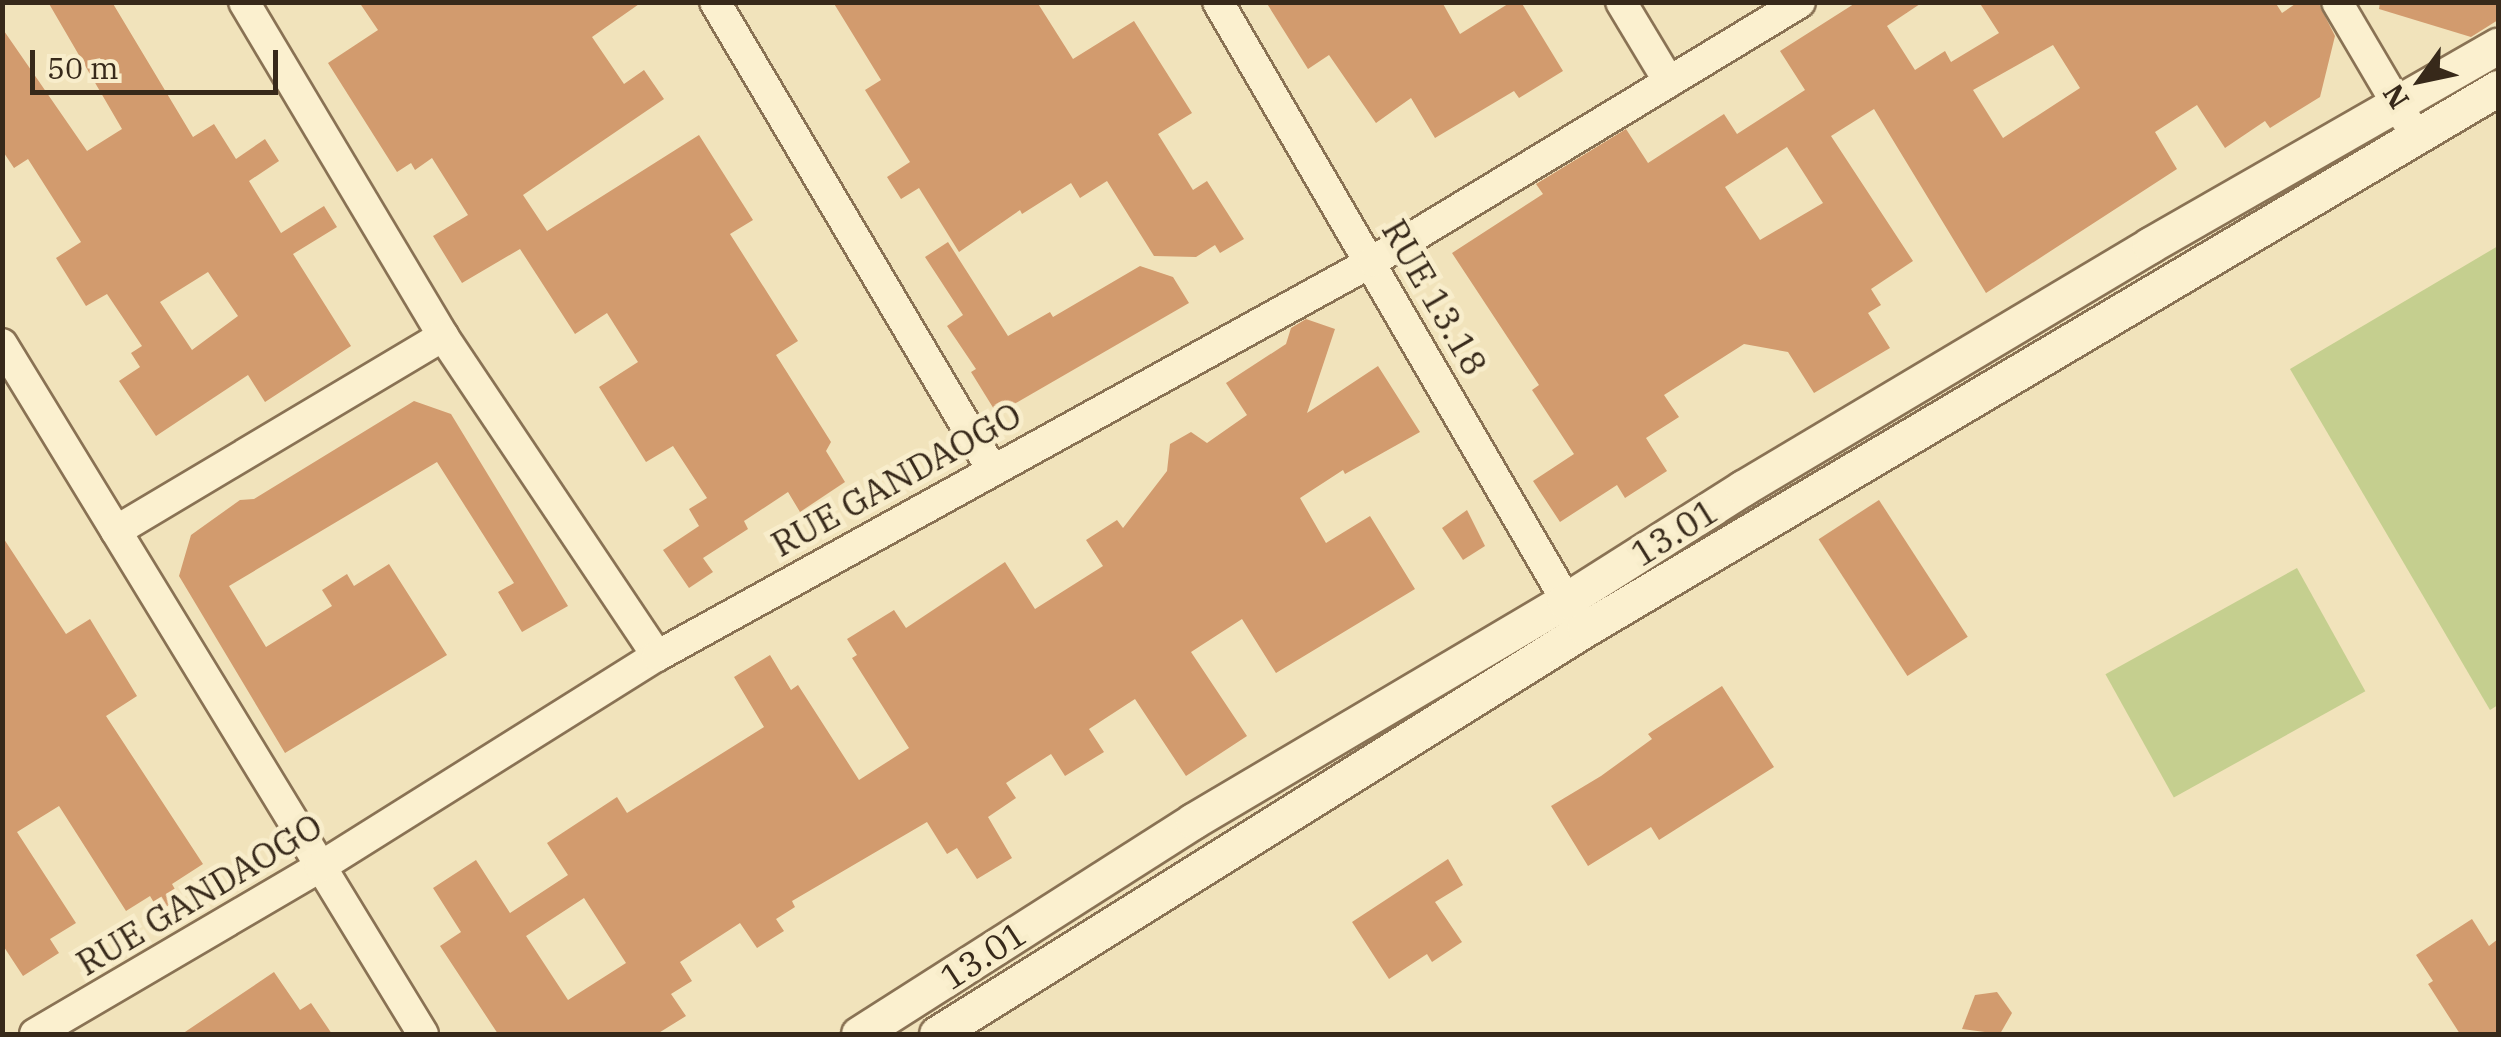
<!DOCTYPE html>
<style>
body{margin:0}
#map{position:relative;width:2501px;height:1037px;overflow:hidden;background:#f1e3bb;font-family:"IBM Plex Serif",serif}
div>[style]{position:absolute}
.green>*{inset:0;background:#c5cf8f;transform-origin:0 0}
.building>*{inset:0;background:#d29b6e;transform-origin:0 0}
.roads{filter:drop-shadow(2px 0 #897254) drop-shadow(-2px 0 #897254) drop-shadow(0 2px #897254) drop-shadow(0 -2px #897254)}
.minor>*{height:30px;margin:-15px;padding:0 15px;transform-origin:15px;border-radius:15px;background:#fbf0cf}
.tertiary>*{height:35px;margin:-17.5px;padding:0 17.5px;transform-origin:17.5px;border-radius:17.5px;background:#fbf0cf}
span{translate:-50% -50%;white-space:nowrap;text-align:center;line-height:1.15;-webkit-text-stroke:10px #f8edcb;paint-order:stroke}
.street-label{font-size:35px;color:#37291a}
.frame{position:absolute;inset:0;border:5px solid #37291a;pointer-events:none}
.north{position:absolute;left:2371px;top:30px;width:100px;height:100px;-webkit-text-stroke:8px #f8edcb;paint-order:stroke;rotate:237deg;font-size:28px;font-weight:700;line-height:40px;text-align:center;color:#37291a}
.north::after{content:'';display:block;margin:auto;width:35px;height:45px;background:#37291a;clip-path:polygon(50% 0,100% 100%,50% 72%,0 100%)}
.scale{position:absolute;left:30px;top:50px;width:248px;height:45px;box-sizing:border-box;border:5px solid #37291a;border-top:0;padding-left:12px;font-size:30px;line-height:35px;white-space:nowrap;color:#37291a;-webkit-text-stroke:8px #f8edcb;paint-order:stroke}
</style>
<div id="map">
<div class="green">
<div style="clip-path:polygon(2498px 246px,2498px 705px,2490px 710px,2290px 369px)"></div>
<div style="left:2297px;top:568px;width:141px;height:219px;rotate:61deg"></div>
</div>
<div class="building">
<div style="clip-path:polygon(evenodd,48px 2px,112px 2px,193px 137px,214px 124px,236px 159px,265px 139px,279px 161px,249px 181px,281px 233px,324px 206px,337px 227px,293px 254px,351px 346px,265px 402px,248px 375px,156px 436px,119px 381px,140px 367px,131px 353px,142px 346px,107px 294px,86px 306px,56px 258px,81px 242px,28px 159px,14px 168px,2px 150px,2px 28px,87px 151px,122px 129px,48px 2px,208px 272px,238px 316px,192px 350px,160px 302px,208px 272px)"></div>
<div style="clip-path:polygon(359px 2px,642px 2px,592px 37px,624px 84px,644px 70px,664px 99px,523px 195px,547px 231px,699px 135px,753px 220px,730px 234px,798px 341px,776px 355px,831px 442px,826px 451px,845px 482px,800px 512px,788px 492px,744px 521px,748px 529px,703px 558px,713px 572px,689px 588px,663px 550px,699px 526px,689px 509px,707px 498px,673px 446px,646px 462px,599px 387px,638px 362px,607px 313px,575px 334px,520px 249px,462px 283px,433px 236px,468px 215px,432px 158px,415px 170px,411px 163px,397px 172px,328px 63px,378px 30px)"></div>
<div style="clip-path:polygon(833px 2px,1037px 2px,1073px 59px,1134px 21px,1192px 113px,1158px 134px,1193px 190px,1207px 181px,1244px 239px,1220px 253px,1215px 245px,1196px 257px,1154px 256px,1107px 181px,1080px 198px,1071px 183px,1022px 214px,1020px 210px,959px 252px,919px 188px,901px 199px,887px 177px,910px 162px,865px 90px,881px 80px)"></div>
<div style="clip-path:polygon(1266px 2px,1442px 2px,1460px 34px,1511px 2px,1521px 2px,1563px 71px,1519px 98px,1514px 91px,1435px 138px,1411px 98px,1376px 123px,1329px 55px,1308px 69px)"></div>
<div style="clip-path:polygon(evenodd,1857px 2px,1923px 2px,1887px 26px,1915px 70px,1945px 51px,1951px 62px,1999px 33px,1979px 2px,2275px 2px,2282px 13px,2298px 2px,2318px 2px,2335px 36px,2320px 97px,2270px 128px,2265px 121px,2225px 148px,2197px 105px,2155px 132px,2177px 169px,1986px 293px,1874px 109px,1831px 136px,1913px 261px,1871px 289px,1881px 305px,1868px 313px,1890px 348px,1814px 393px,1788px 352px,1744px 344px,1664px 395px,1679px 417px,1646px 438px,1667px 471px,1625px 498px,1617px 485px,1560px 522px,1533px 481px,1574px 454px,1532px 390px,1539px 385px,1452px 253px,1543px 194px,1536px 184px,1626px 129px,1648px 163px,1724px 114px,1737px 134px,1805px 90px,1780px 51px,1857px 2px,2053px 45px,2080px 88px,2003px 138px,1973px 90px,2053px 45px,1857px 2px,1787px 147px,1823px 203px,1760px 240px,1725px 187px,1787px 147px)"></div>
<div style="clip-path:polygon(2380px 2px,2498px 2px,2498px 20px,2471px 37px,2379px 9px)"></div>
<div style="clip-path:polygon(948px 242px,1008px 336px,1050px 312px,1053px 317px,1140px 266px,1173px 277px,1189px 303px,997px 414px,971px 372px,976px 369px,947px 326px,963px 315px,925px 257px)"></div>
<div style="clip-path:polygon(evenodd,1306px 319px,1335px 329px,1307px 413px,1378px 366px,1420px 432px,1345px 474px,1343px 470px,1300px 498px,1326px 543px,1370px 516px,1415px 589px,1276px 673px,1242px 619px,1191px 652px,1247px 736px,1186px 776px,1135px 699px,1089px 729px,1104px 752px,1065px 776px,1051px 754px,1006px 783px,1016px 798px,988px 817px,1012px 858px,977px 879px,957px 848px,947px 854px,927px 822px,792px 901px,795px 907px,776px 919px,784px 931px,757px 948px,740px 923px,680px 962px,692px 981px,671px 994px,686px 1016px,657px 1034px,498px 1034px,440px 946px,461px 932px,433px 888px,476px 860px,510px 913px,568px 875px,547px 843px,617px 797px,627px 813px,764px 727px,734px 677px,770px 655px,791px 690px,798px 685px,859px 780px,909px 748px,852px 658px,857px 655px,847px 639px,894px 610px,906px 628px,1005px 562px,1035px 609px,1103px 566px,1086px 540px,1117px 520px,1123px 528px,1167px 471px,1170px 444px,1191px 432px,1207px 443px,1247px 415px,1226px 383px,1286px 344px,1291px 328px,1306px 319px,584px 898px,626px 963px,568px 1000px,526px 936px,584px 898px)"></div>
<div style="clip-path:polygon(414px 401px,451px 414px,568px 606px,522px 632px,498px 592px,514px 583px,437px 462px,229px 586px,266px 647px,332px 606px,322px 590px,347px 574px,354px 586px,389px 564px,447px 655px,285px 753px,179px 576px,191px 535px,240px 500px,254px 499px)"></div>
<div style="left:1879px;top:500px;width:163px;height:72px;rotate:57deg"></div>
<div style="clip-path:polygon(1467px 510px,1485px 546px,1463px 560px,1442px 528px)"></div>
<div style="clip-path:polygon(2px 536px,66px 634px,90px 619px,137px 696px,106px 716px,203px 864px,172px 884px,180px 898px,159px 911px,150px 896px,126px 911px,59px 806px,17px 832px,76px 923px,50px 939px,59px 953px,23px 976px,2px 944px)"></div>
<div style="clip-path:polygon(1722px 686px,1774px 767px,1659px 840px,1651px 827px,1588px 866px,1551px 806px,1601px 776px,1652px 739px,1648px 734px)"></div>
<div style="clip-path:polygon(1448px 859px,1463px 885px,1435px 902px,1462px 942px,1432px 962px,1427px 954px,1389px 979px,1352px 922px)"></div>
<div style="clip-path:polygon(2472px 919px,2489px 946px,2498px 939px,2498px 1034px,2460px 1034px,2428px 984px,2433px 981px,2416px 955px)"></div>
<div style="clip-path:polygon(274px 972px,300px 1010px,311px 1003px,332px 1034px,182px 1034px)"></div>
<div style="clip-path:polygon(1997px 992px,2012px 1013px,2000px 1034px,1962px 1029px,1975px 995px)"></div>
</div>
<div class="roads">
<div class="minor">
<div style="left:244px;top:2px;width:389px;rotate:59.2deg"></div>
<div style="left:443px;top:336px;width:385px;rotate:56.2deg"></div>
<div style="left:715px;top:2px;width:542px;rotate:59.36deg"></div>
<div style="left:1218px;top:2px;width:714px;rotate:59.81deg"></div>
<div style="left:1621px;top:2px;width:93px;rotate:59deg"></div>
<div style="left:2337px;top:2px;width:158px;rotate:59.5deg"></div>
<div style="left:2px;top:344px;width:808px;rotate:58.61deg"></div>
<div style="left:116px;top:531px;width:381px;rotate:-30.8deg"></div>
<div style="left:35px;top:1034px;width:330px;rotate:-30.4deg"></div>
<div style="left:320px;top:867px;width:398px;rotate:-32.1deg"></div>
<div style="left:657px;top:656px;width:818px;rotate:-28.88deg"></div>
<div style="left:1373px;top:261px;width:499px;rotate:-31.2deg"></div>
</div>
<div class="tertiary">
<div style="left:859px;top:1034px;width:396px;rotate:-32.5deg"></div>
<div style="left:1193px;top:821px;width:432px;rotate:-30.6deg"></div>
<div style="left:1565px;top:601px;width:211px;rotate:-32.4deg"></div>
<div style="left:1743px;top:488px;width:474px;rotate:-30.8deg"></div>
<div style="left:2150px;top:245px;width:401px;rotate:-29.8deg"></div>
<div style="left:937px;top:1034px;width:764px;rotate:-32.01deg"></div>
<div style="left:1585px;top:629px;width:1061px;rotate:-30.65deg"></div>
</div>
</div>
<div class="street-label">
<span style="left:1435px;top:297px;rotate:60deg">RUE 13.18</span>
<span style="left:896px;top:479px;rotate:-29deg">RUE GANDAOGO</span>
<span style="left:1674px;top:532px;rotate:-32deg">13.01</span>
<span style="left:199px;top:894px;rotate:-31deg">RUE GANDAOGO</span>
<span style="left:983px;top:955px;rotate:-33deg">13.01</span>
</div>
<div class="frame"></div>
<div class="north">N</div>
<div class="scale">50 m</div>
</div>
